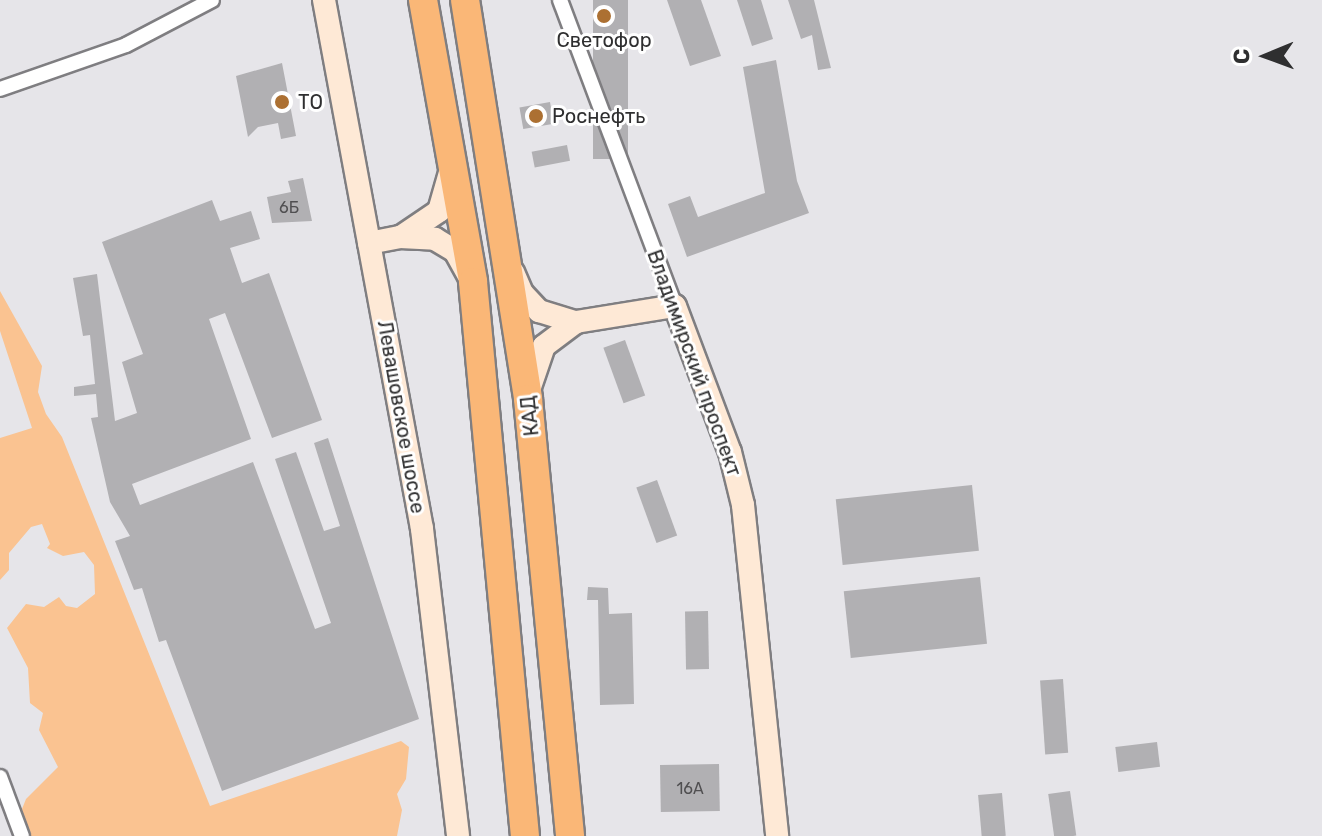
<!DOCTYPE html>
<meta charset="utf-8">
<style>
body{margin:0}
#map{position:relative;width:1322px;height:836px;overflow:hidden;background:#e6e5e9;font-family:Rubik,sans-serif}
div>[style]{position:absolute}
.green>*{inset:0;background:#fac391}
.building>*{inset:0;background:#b1b0b3;transform-origin:0 0}
.roads{filter:drop-shadow(2px 0 #7f7e81) drop-shadow(-2px 0 #7f7e81) drop-shadow(0 2px #7f7e81) drop-shadow(0 -2px #7f7e81)}
.street>*{height:14px;margin:-7px;padding:0 7px;transform-origin:7px;border-radius:7px;background:#fff}
.secondary>*{height:22px;margin:-11px;padding:0 11px;transform-origin:11px;border-radius:11px;background:#fee9d6}
.highway>*{height:28px;margin:-14px;padding:0 14px;transform-origin:14px;border-radius:14px;background:#fab777}
.dots>*{width:22px;height:22px;translate:-50% -50%;box-sizing:border-box;border:4px solid #fff;border-radius:50%}
span{translate:-50% -50%;white-space:nowrap;text-align:center;line-height:1.15;-webkit-text-stroke:6px #fff;paint-order:stroke}
.number-label{font-size:16px;color:#504f51}
.number-label span{-webkit-text-stroke-width:0}
.poi-label{font-size:20px;color:#2f2f30}
.left{translate:0 -50%;text-align:left}
.street-label{font-size:20px;color:#2f2f30}
.north{position:absolute;left:1226px;top:16px;width:80px;height:80px;-webkit-text-stroke:6px #fff;paint-order:stroke;rotate:269deg;font-size:22px;font-weight:700;line-height:32px;text-align:center;color:#2f2f30}
.north::after{content:'';display:block;margin:auto;width:28px;height:36px;background:#2f2f30;clip-path:polygon(50% 0,100% 100%,50% 72%,0 100%)}
</style>
<div id="map">
<div class="green">
<div style="clip-path:polygon(0 291px,42px 366px,38px 392px,46px 414px,62px 437px,210px 806px,401px 741px,409px 747px,406px 779px,397px 794px,402px 810px,397px 836px,30px 836px,24px 830px,22px 809px,26px 799px,58px 767px,39px 730px,43px 713px,30px 703px,28px 668px,7px 628px,26px 604px,44px 607px,59px 597px,66px 606px,77px 608px,95px 594px,94px 565px,84px 552px,63px 556px,47px 548px,50px 544px,42px 524px,31px 527px,9px 553px,9px 570px,0 580px,0 438px,32px 428px,0 331px)"></div>
</div>
<div class="building">
<div style="left:593px;top:0;width:35px;height:159px"></div>
<div style="clip-path:polygon(667px 0,701px 0,721px 56px,690px 66px)"></div>
<div style="clip-path:polygon(737px 0,761px 0,773px 39px,752px 46px)"></div>
<div style="clip-path:polygon(788px 0,814px 0,831px 68px,818px 70px,812px 35px,801px 39px)"></div>
<div style="clip-path:polygon(776px 60px,797px 181px,809px 213px,687px 257px,668px 204px,690px 196px,698px 217px,765px 193px,743px 67px)"></div>
<div style="clip-path:polygon(282px 63px,296px 136px,281px 139px,278px 123px,258px 127px,248px 137px,236px 76px)"></div>
<div style="left:550px;top:102px;width:22px;height:31px;rotate:80deg"></div>
<div style="left:567px;top:145px;width:16px;height:36px;rotate:79deg"></div>
<div style="clip-path:polygon(303px 178px,312px 221px,272px 223px,267px 197px,291px 192px,288px 181px)"></div>
<div style="clip-path:polygon(212px 200px,220px 221px,251px 211px,260px 239px,230px 248px,242px 283px,269px 273px,322px 420px,272px 438px,225px 313px,209px 319px,251px 439px,132px 484px,140px 505px,253px 462px,315px 629px,331px 623px,275px 459px,296px 452px,324px 531px,340px 526px,314px 443px,328px 438px,419px 719px,222px 791px,166px 640px,159px 642px,142px 588px,134px 590px,115px 541px,130px 536px,110px 502px,91px 418px,98px 417px,96px 394px,74px 396px,74px 387px,95px 384px,90px 335px,83px 336px,73px 278px,97px 274px,115px 421px,137px 413px,122px 362px,143px 354px,102px 242px)"></div>
<div style="left:625px;top:340px;width:59px;height:23px;rotate:70deg"></div>
<div style="left:657px;top:480px;width:59px;height:22px;rotate:70deg"></div>
<div style="left:972px;top:485px;width:66px;height:137px;rotate:84deg"></div>
<div style="left:980px;top:577px;width:67px;height:137px;rotate:84deg"></div>
<div style="clip-path:polygon(588px 587px,608px 588px,609px 614px,632px 613px,634px 704px,600px 705px,598px 600px,587px 600px)"></div>
<div style="left:708px;top:611px;width:58px;height:23px;rotate:89deg"></div>
<div style="left:1063px;top:679px;width:74px;height:23px;rotate:86deg"></div>
<div style="left:1157px;top:742px;width:25px;height:42px;rotate:83deg"></div>
<div style="left:719px;top:764px;width:47px;height:59px;rotate:89deg"></div>
<div style="left:1070px;top:791px;width:45px;height:22px;rotate:82deg"></div>
<div style="left:1002px;top:793px;width:43px;height:24px;rotate:85deg"></div>
</div>
<div class="roads">
<div class="street">
<div style="left:560px;top:0;width:327px;rotate:69.4deg"></div>
<div style="left:0;top:89px;width:133px;rotate:-19.2deg"></div>
<div style="left:126px;top:45px;width:97px;rotate:-27.6deg"></div>
<div style="left:0;top:777px;width:63px;rotate:69.6deg"></div>
</div>
<div class="secondary">
<div style="left:324px;top:0;width:538px;rotate:79.5deg"></div>
<div style="left:422px;top:529px;width:309px;rotate:83.3deg"></div>
<div style="left:402px;top:236px;width:45px;rotate:-34deg"></div>
<div style="left:439px;top:211px;width:40px;rotate:-74deg"></div>
<div style="left:369px;top:243px;width:32px;rotate:-11deg"></div>
<div style="left:400px;top:237px;width:35px;rotate:3deg"></div>
<div style="left:435px;top:239px;width:23px;rotate:31deg"></div>
<div style="left:455px;top:251px;width:26px;rotate:61deg"></div>
<div style="left:513px;top:272px;width:23px;rotate:67deg"></div>
<div style="left:522px;top:293px;width:25px;rotate:47deg"></div>
<div style="left:539px;top:311px;width:39px;rotate:17deg"></div>
<div style="left:529px;top:390px;width:46px;rotate:-71.2deg"></div>
<div style="left:544px;top:346px;width:40px;rotate:-37deg"></div>
<div style="left:576px;top:322px;width:100px;rotate:-9.2deg"></div>
<div style="left:675px;top:306px;width:156px;rotate:69.4deg"></div>
<div style="left:730px;top:452px;width:55px;rotate:76.2deg"></div>
<div style="left:743px;top:505px;width:333px;rotate:84.1deg"></div>
</div>
<div class="highway">
<div style="left:423px;top:0;width:286px;rotate:79.9deg"></div>
<div style="left:473px;top:282px;width:556px;rotate:84.64deg"></div>
<div style="left:465px;top:0;width:404px;rotate:81deg"></div>
<div style="left:528px;top:399px;width:439px;rotate:84.5deg"></div>
</div>
</div>
<div class="dots">
<div style="left:604px;top:16px;background:#ac7032"></div>
<div style="left:282px;top:102px;background:#ac7032"></div>
<div style="left:536px;top:116px;background:#ac7032"></div>
</div>
<div class="number-label">
<span style="left:289px;top:208px">6Б</span>
<span style="left:690px;top:789px">16А</span>
</div>
<div class="poi-label">
<span style="left:604px;top:40px">Светофор</span>
<span class="left" style="left:298px;top:102px">ТО</span>
<span class="left" style="left:552px;top:116px">Роснефть</span>
</div>
<div class="street-label">
<span style="left:694px;top:363px;rotate:70deg">Владимирский проспект</span>
<span style="left:530px;top:416px;rotate:-96deg">КАД</span>
<span style="left:401px;top:417px;rotate:80deg">Левашовское шоссе</span>
</div>
<div class="north">С</div>
</div>
